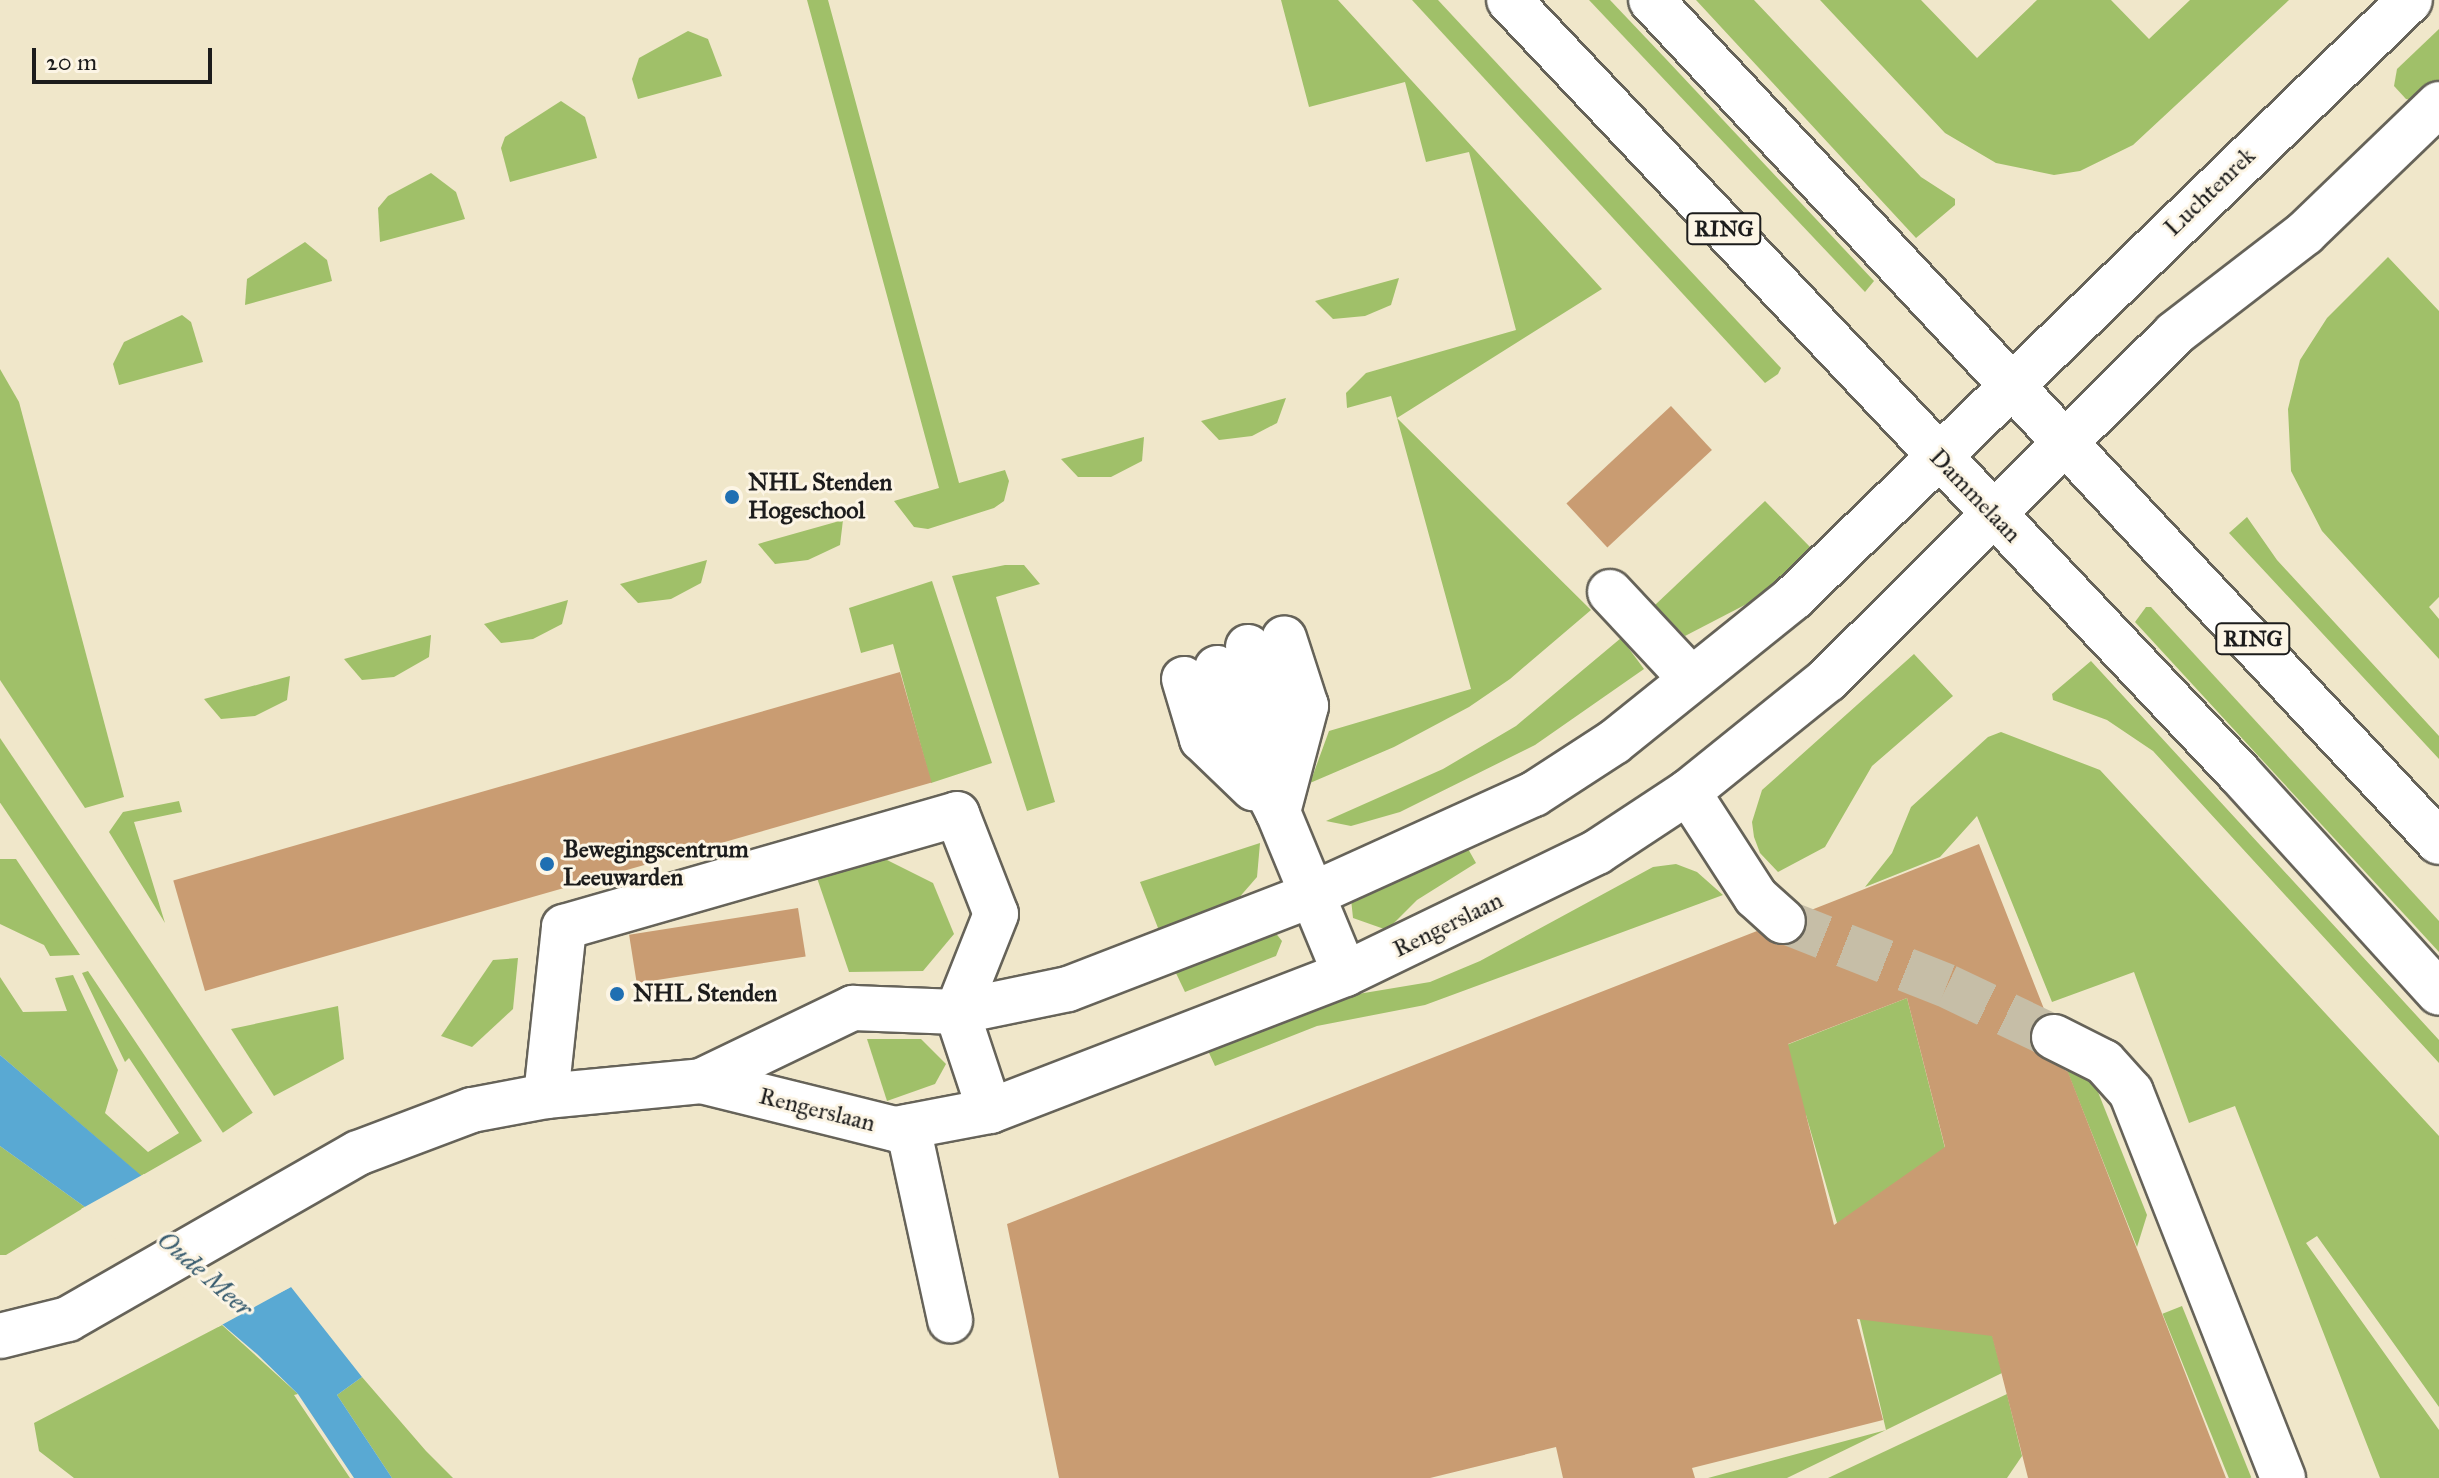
<!DOCTYPE html>
<style>
body{margin:0}
#map{position:relative;width:2439px;height:1478px;overflow:hidden;background:#f0e7ca;font-family:"IM FELL Great Primer",serif}
div>[style]{position:absolute}
.green>*{inset:0;background:#a0c069;transform-origin:0 0}
.water>*{inset:0;background:#59a9d3}
.pier>*{inset:0;background:#f0e7ca}
.building>*{inset:0;background:#c99c72;transform-origin:0 0}
.minor-tunnel>*{height:44px;margin-top:-22px;transform-origin:0;background:repeating-linear-gradient(90deg,#c6bea7 0 44px,transparent 0 66px)}
.roads{filter:drop-shadow(2px 0 #666359) drop-shadow(-2px 0 #666359) drop-shadow(0 2px #666359) drop-shadow(0 -2px #666359)}
.minor>*{height:44px;margin:-22px;padding:0 22px;transform-origin:22px;border-radius:22px;background:#fff}
.major>*{height:44px;margin:-22px;padding:0 22px;transform-origin:22px;border-radius:22px;background:#fff}
.dots>*{width:22px;height:22px;translate:-50% -50%;box-sizing:border-box;border:4px solid #fcf5e5;border-radius:50%}
span{translate:-50% -50%;white-space:nowrap;text-align:center;line-height:1.15;-webkit-text-stroke:6px #fcf5e5;paint-order:stroke}
.shield-label span{padding:2px 6px;background:#fcf5e5;border:2px solid;border-radius:6px;-webkit-text-stroke-width:0}
.shield-label{font-size:22px;color:#1c1c1c;font-weight:700}
.street-label{font-size:24px;color:#1c1c1c}
.poi-label{font-size:24px;color:#1c1c1c;font-weight:700}
.left{translate:0 -50%;text-align:left}
.water-label{font-size:26px;color:#375b6e;font-style:italic}
.scale{position:absolute;left:32px;top:48px;width:180px;height:36px;box-sizing:border-box;border:4px solid #1c1c1c;border-top:0;padding-left:10px;font-size:24px;line-height:28px;white-space:nowrap;color:#1c1c1c;-webkit-text-stroke:6px #fcf5e5;paint-order:stroke}
</style>
<div id="map">
<div class="green">
<div style="clip-path:polygon(807px 0,828px 0,959px 483px,1005px 470px,1009px 481px,1004px 501px,994px 508px,928px 529px,914px 527px,894px 501px,939px 488px)"></div>
<div style="clip-path:polygon(1281px 0,1338px 0,1602px 289px,1397px 418px,1591px 610px,1510px 679px,1469px 707px,1394px 747px,1310px 783px,1329px 731px,1471px 689px,1391px 396px,1347px 408px,1346px 393px,1366px 373px,1516px 330px,1469px 152px,1426px 162px,1405px 82px,1309px 107px)"></div>
<div style="clip-path:polygon(1412px 0,1438px 0,1781px 368px,1778px 374px,1765px 383px)"></div>
<div style="clip-path:polygon(1589px 0,1610px 0,1665px 58px,1874px 281px,1865px 292px)"></div>
<div style="clip-path:polygon(1696px 0,1754px 0,1921px 177px,1955px 199px,1955px 205px,1916px 238px)"></div>
<div style="clip-path:polygon(1820px 0,1921px 0,1977px 58px,2037px 0,2111px 0,2149px 39px,2190px 0,2289px 0,2133px 145px,2080px 171px,2054px 175px,1996px 163px,1945px 133px)"></div>
<div style="clip-path:polygon(2439px 29px,2439px 84px,2415px 101px,2406px 99px,2394px 86px,2397px 69px)"></div>
<div style="clip-path:polygon(688px 31px,708px 39px,722px 76px,638px 99px,632px 79px,639px 58px)"></div>
<div style="clip-path:polygon(561px 101px,585px 117px,597px 158px,510px 182px,501px 148px,505px 137px)"></div>
<div style="clip-path:polygon(431px 173px,456px 192px,465px 219px,380px 242px,378px 208px,388px 196px)"></div>
<div style="clip-path:polygon(305px 242px,327px 260px,332px 281px,245px 305px,247px 279px)"></div>
<div style="clip-path:polygon(2388px 257px,2439px 311px,2439px 597px,2429px 607px,2439px 619px,2439px 659px,2322px 531px,2291px 471px,2288px 409px,2300px 360px,2327px 318px)"></div>
<div style="clip-path:polygon(1399px 278px,1391px 305px,1365px 316px,1333px 319px,1315px 301px)"></div>
<div style="clip-path:polygon(182px 315px,191px 322px,203px 362px,119px 385px,113px 364px,124px 342px)"></div>
<div style="clip-path:polygon(0 369px,19px 402px,124px 797px,85px 808px,0 680px)"></div>
<div style="clip-path:polygon(1286px 398px,1277px 423px,1252px 436px,1219px 440px,1201px 421px)"></div>
<div style="clip-path:polygon(1144px 437px,1142px 461px,1111px 477px,1078px 477px,1061px 459px)"></div>
<div style="clip-path:polygon(1765px 501px,1812px 549px,1764px 595px,1685px 636px,1655px 605px)"></div>
<div style="clip-path:polygon(2247px 517px,2277px 560px,2439px 736px,2439px 759px,2229px 533px)"></div>
<div style="clip-path:polygon(843px 520px,840px 545px,808px 560px,775px 564px,758px 544px)"></div>
<div style="clip-path:polygon(707px 560px,701px 583px,671px 599px,638px 603px,620px 584px)"></div>
<div style="clip-path:polygon(1005px 565px,1024px 565px,1040px 584px,996px 597px,1055px 802px,1027px 811px,952px 576px)"></div>
<div style="clip-path:polygon(932px 581px,992px 763px,931px 783px,893px 644px,861px 653px,849px 608px)"></div>
<div style="clip-path:polygon(568px 600px,562px 624px,533px 639px,501px 643px,484px 624px)"></div>
<div style="clip-path:polygon(2146px 607px,2151px 607px,2439px 921px,2439px 952px,2135px 622px)"></div>
<div style="clip-path:polygon(431px 635px,429px 657px,394px 677px,362px 680px,344px 659px)"></div>
<div style="clip-path:polygon(1621px 638px,1644px 669px,1535px 745px,1400px 812px,1351px 826px,1326px 821px,1443px 769px,1516px 726px)"></div>
<div style="clip-path:polygon(1914px 654px,1953px 696px,1872px 766px,1825px 847px,1778px 872px,1760px 853px,1754px 837px,1752px 822px,1762px 790px)"></div>
<div style="clip-path:polygon(2091px 661px,2439px 1040px,2439px 1063px,2153px 751px,2107px 720px,2053px 700px,2052px 694px)"></div>
<div style="clip-path:polygon(290px 676px,287px 700px,255px 716px,221px 719px,204px 699px)"></div>
<div style="clip-path:polygon(2001px 732px,2100px 770px,2439px 1136px,2439px 1407px,2317px 1236px,2306px 1243px,2439px 1430px,2439px 1478px,2380px 1478px,2235px 1106px,2189px 1123px,2134px 972px,2052px 1002px,1977px 816px,1940px 857px,1865px 887px,1892px 853px,1911px 807px,1988px 737px)"></div>
<div style="left:0;top:738px;width:452px;height:36px;rotate:56deg"></div>
<div style="clip-path:polygon(179px 801px,182px 812px,134px 822px,165px 923px,109px 832px,123px 812px)"></div>
<div style="clip-path:polygon(1260px 843px,1257px 877px,1237px 900px,1160px 933px,1140px 882px)"></div>
<div style="clip-path:polygon(1467px 847px,1476px 863px,1417px 900px,1387px 930px,1353px 918px,1351px 899px)"></div>
<div style="clip-path:polygon(875px 854px,933px 883px,954px 934px,923px 971px,849px 972px,815px 872px)"></div>
<div style="clip-path:polygon(0 859px,16px 859px,80px 955px,50px 956px,44px 945px,0 924px)"></div>
<div style="clip-path:polygon(1676px 864px,1697px 872px,1723px 895px,1425px 1005px,1317px 1026px,1215px 1066px,1205px 1044px,1328px 999px,1430px 982px,1480px 961px,1653px 867px)"></div>
<div style="clip-path:polygon(1274px 931px,1282px 941px,1276px 956px,1185px 992px,1174px 969px)"></div>
<div style="clip-path:polygon(518px 958px,513px 1009px,472px 1047px,441px 1036px,493px 960px)"></div>
<div style="clip-path:polygon(88px 971px,202px 1141px,141px 1176px,0 1055px,0 977px,23px 1012px,67px 1011px,55px 978px,73px 975px,118px 1070px,105px 1113px,148px 1152px,179px 1133px,129px 1058px,125px 1062px,82px 973px)"></div>
<div style="clip-path:polygon(1907px 998px,2002px 1373px,1886px 1430px,1787px 1478px,1708px 1478px,1886px 1430px,1837px 1223px,1806px 1115px,1607px 1115px)"></div>
<div style="clip-path:polygon(338px 1006px,344px 1059px,274px 1096px,231px 1029px)"></div>
<div style="clip-path:polygon(867px 1039px,921px 1039px,946px 1064px,935px 1084px,887px 1101px)"></div>
<div style="clip-path:polygon(2066px 1068px,2094px 1082px,2147px 1215px,2137px 1247px)"></div>
<div style="clip-path:polygon(0 1146px,85px 1207px,6px 1255px,0 1255px)"></div>
<div style="left:2182px;top:1306px;width:185px;height:21px;rotate:68deg"></div>
<div style="clip-path:polygon(222px 1325px,298px 1394px,294px 1395px,350px 1478px,74px 1478px,39px 1451px,34px 1423px)"></div>
<div style="clip-path:polygon(362px 1377px,426px 1451px,453px 1478px,392px 1478px,337px 1395px)"></div>
<div style="clip-path:polygon(2007px 1394px,2022px 1456px,2007px 1478px,1828px 1478px)"></div>
</div>
<div class="water">
<div style="clip-path:polygon(0 1055px,279px 1293px,291px 1287px,362px 1377px,337px 1395px,392px 1478px,354px 1478px,298px 1394px,257px 1354px,85px 1207px,0 1146px)"></div>
</div>
<div class="pier">
<div style="clip-path:polygon(144px 1174px,280px 1289px,291px 1287px,218px 1327px,81px 1209px)"></div>
</div>
<div class="building">
<div style="left:1671px;top:406px;width:60px;height:143px;rotate:47deg"></div>
<div style="left:900px;top:672px;width:115px;height:756px;rotate:74deg"></div>
<div style="clip-path:polygon(evenodd,1979px 844px,2046px 1014px,2031px 1027px,2033px 1050px,2068px 1072px,2226px 1478px,2028px 1478px,1992px 1336px,1857px 1319px,1883px 1420px,1692px 1468px,1695px 1478px,1563px 1478px,1556px 1447px,1430px 1478px,1059px 1478px,1007px 1224px,1757px 931px,1777px 945px,1792px 944px,1807px 927px,1806px 912px,1979px 844px,1907px 998px,1945px 1147px,1834px 1225px,1788px 1044px,1907px 998px)"></div>
<div style="left:798px;top:908px;width:49px;height:171px;rotate:81deg"></div>
</div>
<div class="minor-tunnel">
<div style="left:1783px;top:921px;width:176px;rotate:21.6deg"></div>
<div style="left:1947px;top:986px;width:119px;rotate:25.5deg"></div>
</div>
<div class="roads">
<div class="minor">
<div style="left:1610px;top:592px;width:119px;rotate:47deg"></div>
<div style="left:1248px;top:647px;width:74px;rotate:71.8deg"></div>
<div style="left:1271px;top:717px;width:60px;rotate:85.2deg"></div>
<div style="left:1217px;top:668px;width:63px;rotate:73.3deg"></div>
<div style="left:1235px;top:728px;width:94px;rotate:62.9deg"></div>
<div style="left:1278px;top:812px;width:175px;rotate:67.5deg"></div>
<div style="left:1184px;top:679px;width:63px;rotate:73.3deg"></div>
<div style="left:1202px;top:739px;width:71px;rotate:43.9deg"></div>
<div style="left:1688px;top:792px;width:125px;rotate:57.1deg"></div>
<div style="left:1756px;top:897px;width:36px;rotate:42deg"></div>
<div style="left:1278px;top:812px;width:110px;rotate:-75.2deg"></div>
<div style="left:1306px;top:706px;width:71px;rotate:-107.9deg"></div>
<div style="left:2054px;top:1037px;width:56px;rotate:26.6deg"></div>
<div style="left:2104px;top:1062px;width:40px;rotate:48deg"></div>
<div style="left:2131px;top:1092px;width:415px;rotate:68.5deg"></div>
<div style="left:701px;top:1081px;width:169px;rotate:-25.7deg"></div>
<div style="left:853px;top:1008px;width:104px;rotate:2.2deg"></div>
<div style="left:957px;top:1012px;width:113px;rotate:-11.7deg"></div>
<div style="left:1068px;top:989px;width:261px;rotate:-21.1deg"></div>
<div style="left:1311px;top:895px;width:245px;rotate:-24.4deg"></div>
<div style="left:1534px;top:794px;width:95px;rotate:-33deg"></div>
<div style="left:1614px;top:742px;width:230px;rotate:-38.8deg"></div>
<div style="left:1793px;top:598px;width:859px;rotate:-44.1deg"></div>
<div style="left:546px;top:1096px;width:170px;rotate:-83.9deg"></div>
<div style="left:564px;top:927px;width:409px;rotate:-16deg"></div>
<div style="left:957px;top:814px;width:107px;rotate:68.7deg"></div>
<div style="left:996px;top:914px;width:105px;rotate:111.7deg"></div>
<div style="left:957px;top:1012px;width:104px;rotate:71.6deg"></div>
<div style="left:908px;top:1127px;width:198px;rotate:77.7deg"></div>
<div style="left:0;top:1336px;width:70px;rotate:-14deg"></div>
<div style="left:68px;top:1319px;width:334px;rotate:-29.8deg"></div>
<div style="left:358px;top:1153px;width:122px;rotate:-20.7deg"></div>
<div style="left:472px;top:1110px;width:75px;rotate:-10.7deg"></div>
<div style="left:546px;top:1096px;width:156px;rotate:-5.5deg"></div>
<div style="left:701px;top:1081px;width:200px;rotate:13.9deg"></div>
<div style="left:895px;top:1129px;width:97px;rotate:-10.7deg"></div>
<div style="left:990px;top:1111px;width:381px;rotate:-21.1deg"></div>
<div style="left:1345px;top:974px;width:280px;rotate:-25.8deg"></div>
<div style="left:1597px;top:852px;width:109px;rotate:-33.4deg"></div>
<div style="left:1688px;top:792px;width:179px;rotate:-38.9deg"></div>
<div style="left:1827px;top:680px;width:490px;rotate:-44.9deg"></div>
<div style="left:2174px;top:334px;width:165px;rotate:-37.6deg"></div>
<div style="left:2305px;top:233px;width:186px;rotate:-43.9deg"></div>
</div>
<div class="major">
<div style="left:1509px;top:0;width:1063px;rotate:46.64deg"></div>
<div style="left:2239px;top:773px;width:297px;rotate:47.7deg"></div>
<div style="left:1651px;top:0;width:1153px;rotate:46.9deg"></div>
</div>
</div>
<div class="dots">
<div style="left:732px;top:497px;background:#1f6fb2"></div>
<div style="left:547px;top:864px;background:#1f6fb2"></div>
<div style="left:617px;top:994px;background:#1f6fb2"></div>
</div>
<div class="shield-label">
<span style="left:1724px;top:229px">RING</span>
<span style="left:2253px;top:639px">RING</span>
</div>
<div class="street-label">
<span style="left:2210px;top:192px;rotate:-44deg">Luchtenrek</span>
<span style="left:1975px;top:496px;rotate:46deg">Dammelaan</span>
<span style="left:1448px;top:925px;rotate:-26deg">Rengerslaan</span>
<span style="left:817px;top:1110px;rotate:14deg">Rengerslaan</span>
</div>
<div class="poi-label">
<span class="left" style="left:748px;top:497px">NHL Stenden<br>Hogeschool</span>
<span class="left" style="left:563px;top:864px">Bewegingscentrum<br>Leeuwarden</span>
<span class="left" style="left:633px;top:994px">NHL Stenden</span>
</div>
<div class="water-label">
<span style="left:205px;top:1274px;rotate:41deg">Oude Meer</span>
</div>
<div class="scale">20 m</div>
</div>
